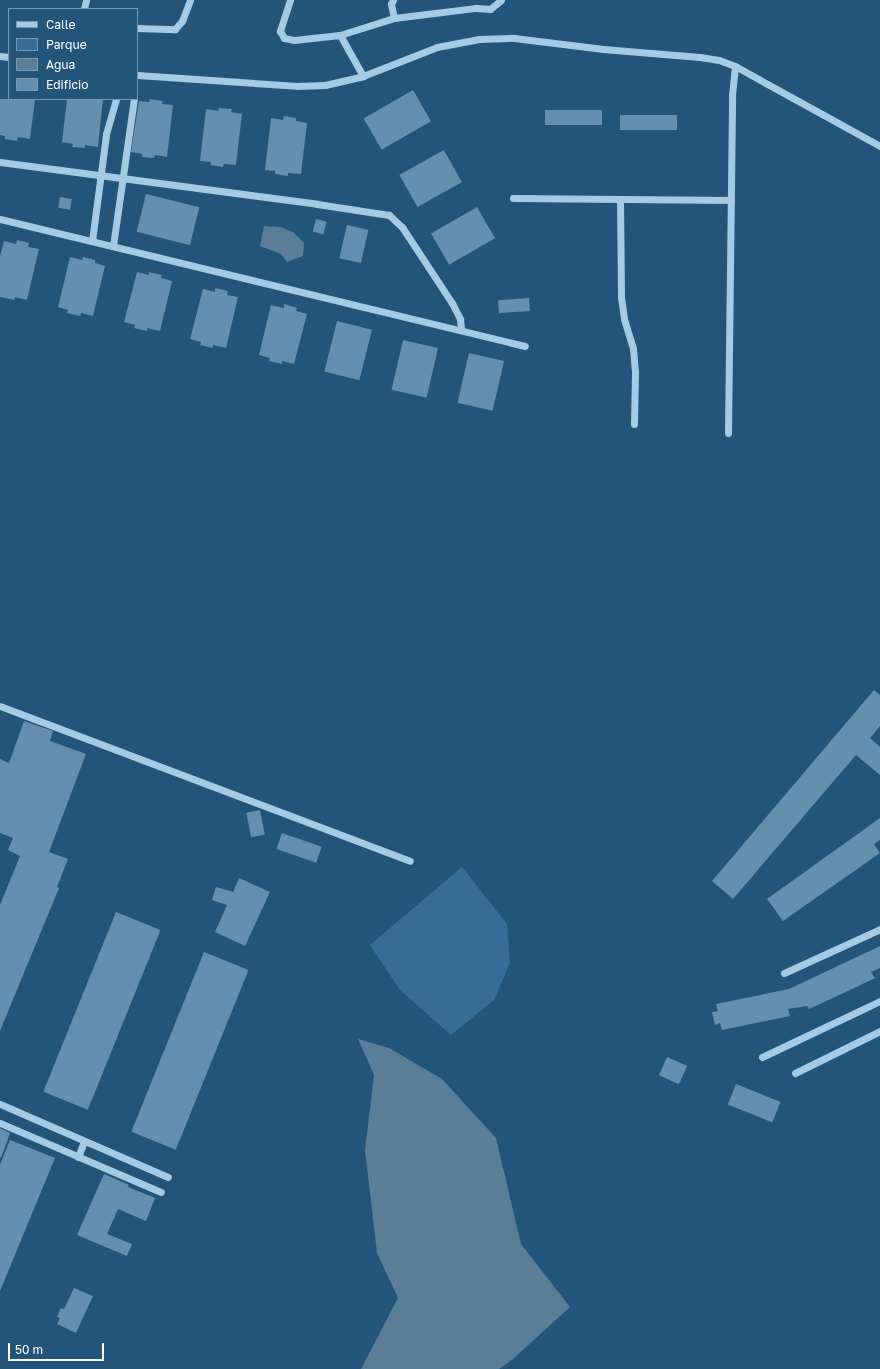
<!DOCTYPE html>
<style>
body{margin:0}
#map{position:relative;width:880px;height:1369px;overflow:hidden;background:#235479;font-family:"Golos Text",sans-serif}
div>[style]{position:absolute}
.green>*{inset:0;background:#366e97}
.water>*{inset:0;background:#5a7d98}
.building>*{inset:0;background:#648faf;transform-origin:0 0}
.minor>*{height:7px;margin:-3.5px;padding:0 3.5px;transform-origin:3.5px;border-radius:3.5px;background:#a5cae4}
span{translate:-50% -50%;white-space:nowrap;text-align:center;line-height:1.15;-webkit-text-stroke:3px #235479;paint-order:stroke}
.legend{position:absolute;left:8px;top:8px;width:130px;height:92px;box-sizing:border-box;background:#235479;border:1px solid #7b98af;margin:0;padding:5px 7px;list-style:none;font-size:12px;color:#fff}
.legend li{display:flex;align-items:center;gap:8px;height:20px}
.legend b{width:20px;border:1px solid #7b98af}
.scale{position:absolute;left:8px;top:1343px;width:96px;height:18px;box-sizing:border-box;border:2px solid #fff;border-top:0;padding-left:5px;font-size:12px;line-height:14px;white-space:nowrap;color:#fff;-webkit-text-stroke:3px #235479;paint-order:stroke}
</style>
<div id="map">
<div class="green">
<div style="clip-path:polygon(462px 867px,507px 924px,510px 963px,494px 1000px,451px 1035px,400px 990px,370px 945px)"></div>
</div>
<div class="water">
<div style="clip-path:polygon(264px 226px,280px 227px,293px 232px,304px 243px,303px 256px,287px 262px,281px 254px,260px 246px)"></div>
<div style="clip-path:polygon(358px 1039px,389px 1048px,442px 1079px,496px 1138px,521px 1244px,570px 1307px,513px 1359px,499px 1369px,361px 1369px,398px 1298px,377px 1253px,365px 1150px,374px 1075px)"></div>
</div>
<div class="building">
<div style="left:413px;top:90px;width:36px;height:57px;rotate:60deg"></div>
<div style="clip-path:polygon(0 99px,35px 99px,30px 139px,18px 137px,17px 141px,5px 139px,5px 136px,0 135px)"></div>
<div style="clip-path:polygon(67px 99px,103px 99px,98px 147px,85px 145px,85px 148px,72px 147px,73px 144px,62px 142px)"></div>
<div style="clip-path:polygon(150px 99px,163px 101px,162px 104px,173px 105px,167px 157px,155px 155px,154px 158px,142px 157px,142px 154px,131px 152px,139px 101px,149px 102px)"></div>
<div style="clip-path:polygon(219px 108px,232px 109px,231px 112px,242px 114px,236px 165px,224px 164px,223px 167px,210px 165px,211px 162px,200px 161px,206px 109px,218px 111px)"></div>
<div style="left:545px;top:110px;width:57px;height:15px"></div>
<div style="left:620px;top:115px;width:57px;height:15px"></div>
<div style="clip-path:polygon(284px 116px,296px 118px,296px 121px,307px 123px,301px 174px,288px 173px,288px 176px,275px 174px,275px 171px,265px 170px,271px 118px,283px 120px)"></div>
<div style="left:444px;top:150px;width:37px;height:51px;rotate:61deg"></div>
<div style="left:146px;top:194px;width:55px;height:39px;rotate:14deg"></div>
<div style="left:60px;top:197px;width:12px;height:11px;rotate:9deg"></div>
<div style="left:477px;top:207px;width:36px;height:53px;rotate:60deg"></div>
<div style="left:316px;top:219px;width:11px;height:13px;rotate:15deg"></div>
<div style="left:347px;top:225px;width:22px;height:34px;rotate:13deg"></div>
<div style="clip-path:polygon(17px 240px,29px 243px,28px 247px,39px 249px,27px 300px,15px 297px,14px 300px,0 297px,0 256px,4px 241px,16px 244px)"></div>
<div style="clip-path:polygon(70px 257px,82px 260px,83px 257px,95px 260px,95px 263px,105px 266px,93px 316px,81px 313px,80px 316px,67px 313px,68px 310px,58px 307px)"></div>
<div style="clip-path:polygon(137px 272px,149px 275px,149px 272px,162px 275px,161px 278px,172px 281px,160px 331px,147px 328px,147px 331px,134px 328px,135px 325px,124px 322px)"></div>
<div style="clip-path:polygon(215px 288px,228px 291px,227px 295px,238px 297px,226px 348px,213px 345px,213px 348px,200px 345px,201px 342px,190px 339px,203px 289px,215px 292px)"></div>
<div style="left:529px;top:298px;width:13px;height:31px;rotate:86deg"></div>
<div style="clip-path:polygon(284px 304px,297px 308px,296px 311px,307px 314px,294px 364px,282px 361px,282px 364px,269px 361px,270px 358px,259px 355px,271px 305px,284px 308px)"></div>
<div style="left:337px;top:321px;width:36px;height:52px;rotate:14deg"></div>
<div style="left:403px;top:340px;width:36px;height:51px;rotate:13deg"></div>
<div style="left:469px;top:353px;width:36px;height:51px;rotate:13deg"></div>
<div style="clip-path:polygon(874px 690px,880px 695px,880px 726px,870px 738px,880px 747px,880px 775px,856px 755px,733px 899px,712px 881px)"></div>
<div style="clip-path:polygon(24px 721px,53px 731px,50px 741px,86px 754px,49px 852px,68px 859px,57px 887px,59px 888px,0 1031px,0 905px,20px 856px,8px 850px,13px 838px,0 833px,0 759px,9px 763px)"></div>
<div style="left:260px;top:810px;width:25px;height:14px;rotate:79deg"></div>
<div style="clip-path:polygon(880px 818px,880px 840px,874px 844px,880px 853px,783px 921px,767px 899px)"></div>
<div style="left:282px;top:833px;width:42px;height:17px;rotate:19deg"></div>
<div style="clip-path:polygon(239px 878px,270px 892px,245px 946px,215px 932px,227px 905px,212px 900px,216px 887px,233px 892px)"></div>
<div style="left:116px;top:912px;width:48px;height:194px;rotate:22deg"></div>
<div style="clip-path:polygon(880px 946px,880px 968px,871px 972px,875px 978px,848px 991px,809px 1009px,807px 1006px,788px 1009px,790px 1016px,722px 1030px,720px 1023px,715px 1025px,712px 1012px,718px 1011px,716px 1004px,789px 989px)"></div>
<div style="left:204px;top:952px;width:48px;height:194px;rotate:22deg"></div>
<div style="left:667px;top:1057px;width:22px;height:20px;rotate:24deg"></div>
<div style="left:736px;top:1084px;width:48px;height:22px;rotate:22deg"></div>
<div style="clip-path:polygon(0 1128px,10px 1133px,1px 1158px,0 1157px)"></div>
<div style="clip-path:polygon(10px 1140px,55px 1158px,0 1291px,0 1165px)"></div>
<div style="clip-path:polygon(104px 1174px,129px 1185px,128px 1187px,155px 1198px,146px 1221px,118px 1209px,107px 1234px,132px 1244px,127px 1256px,77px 1235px)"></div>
<div style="clip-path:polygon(74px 1288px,93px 1296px,76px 1333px,57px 1324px,60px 1318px,57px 1317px,61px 1308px,64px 1309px)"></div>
</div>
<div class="minor">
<div style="left:290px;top:0;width:33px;rotate:108deg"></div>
<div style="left:280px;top:31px;width:8px;rotate:60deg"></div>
<div style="left:284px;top:38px;width:10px;rotate:11deg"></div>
<div style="left:294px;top:40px;width:46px;rotate:-6.2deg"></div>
<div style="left:340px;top:35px;width:57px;rotate:-17.5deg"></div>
<div style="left:394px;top:18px;width:83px;rotate:-7deg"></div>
<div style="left:476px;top:8px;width:14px;rotate:4deg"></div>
<div style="left:490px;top:9px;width:14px;rotate:-39deg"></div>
<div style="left:393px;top:0;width:4px;rotate:117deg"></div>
<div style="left:391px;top:4px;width:14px;rotate:78deg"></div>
<div style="left:84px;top:9px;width:9px;rotate:-77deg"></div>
<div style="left:137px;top:28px;width:38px;rotate:2deg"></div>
<div style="left:175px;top:29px;width:11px;rotate:-49deg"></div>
<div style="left:182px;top:21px;width:22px;rotate:-69deg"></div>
<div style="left:340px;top:35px;width:47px;rotate:60.7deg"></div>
<div style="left:0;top:56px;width:9px;rotate:6deg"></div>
<div style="left:137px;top:75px;width:160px;rotate:3.9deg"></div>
<div style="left:297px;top:86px;width:28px;rotate:-2deg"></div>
<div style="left:325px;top:85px;width:39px;rotate:-13deg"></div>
<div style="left:363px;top:76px;width:79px;rotate:-21.4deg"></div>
<div style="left:437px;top:47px;width:43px;rotate:-10.8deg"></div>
<div style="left:479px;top:39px;width:35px;rotate:-2deg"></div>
<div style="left:514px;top:38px;width:90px;rotate:7deg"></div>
<div style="left:603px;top:49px;width:97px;rotate:4.7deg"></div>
<div style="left:700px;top:57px;width:19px;rotate:9deg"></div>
<div style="left:719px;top:60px;width:17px;rotate:21deg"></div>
<div style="left:735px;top:66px;width:166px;rotate:28.9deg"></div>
<div style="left:0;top:162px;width:320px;rotate:7.5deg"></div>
<div style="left:317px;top:204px;width:73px;rotate:8.7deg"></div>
<div style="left:389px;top:215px;width:18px;rotate:43deg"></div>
<div style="left:402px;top:227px;width:91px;rotate:56.7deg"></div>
<div style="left:452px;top:303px;width:18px;rotate:63deg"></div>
<div style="left:460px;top:319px;width:10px;rotate:84deg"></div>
<div style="left:513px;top:198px;width:218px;rotate:0.5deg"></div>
<div style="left:620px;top:199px;width:98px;rotate:89.4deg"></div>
<div style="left:621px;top:297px;width:22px;rotate:82deg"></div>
<div style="left:624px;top:319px;width:31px;rotate:73deg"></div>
<div style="left:633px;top:349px;width:23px;rotate:85deg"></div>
<div style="left:635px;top:372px;width:52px;rotate:91.1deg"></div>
<div style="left:0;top:219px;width:540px;rotate:13.6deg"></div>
<div style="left:92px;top:241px;width:108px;rotate:-82.5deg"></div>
<div style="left:106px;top:134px;width:36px;rotate:-74deg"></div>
<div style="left:113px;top:246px;width:148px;rotate:-81.9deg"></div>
<div style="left:728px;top:433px;width:338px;rotate:-89.3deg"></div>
<div style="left:732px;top:95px;width:29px;rotate:-84deg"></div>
<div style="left:0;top:706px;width:438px;rotate:20.7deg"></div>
<div style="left:784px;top:973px;width:106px;rotate:-24.6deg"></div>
<div style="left:762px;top:1057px;width:131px;rotate:-25.4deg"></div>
<div style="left:795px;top:1073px;width:95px;rotate:-26.3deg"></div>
<div style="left:0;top:1104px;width:183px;rotate:23.5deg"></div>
<div style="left:0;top:1123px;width:175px;rotate:23.2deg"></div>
<div style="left:78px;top:1157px;width:17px;rotate:-69deg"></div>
</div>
<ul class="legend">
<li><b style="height:5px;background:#a5cae4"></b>Calle</li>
<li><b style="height:11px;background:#366e97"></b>Parque</li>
<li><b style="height:11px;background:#5a7d98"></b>Agua</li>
<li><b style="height:11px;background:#648faf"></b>Edificio</li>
</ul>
<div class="scale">50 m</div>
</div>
